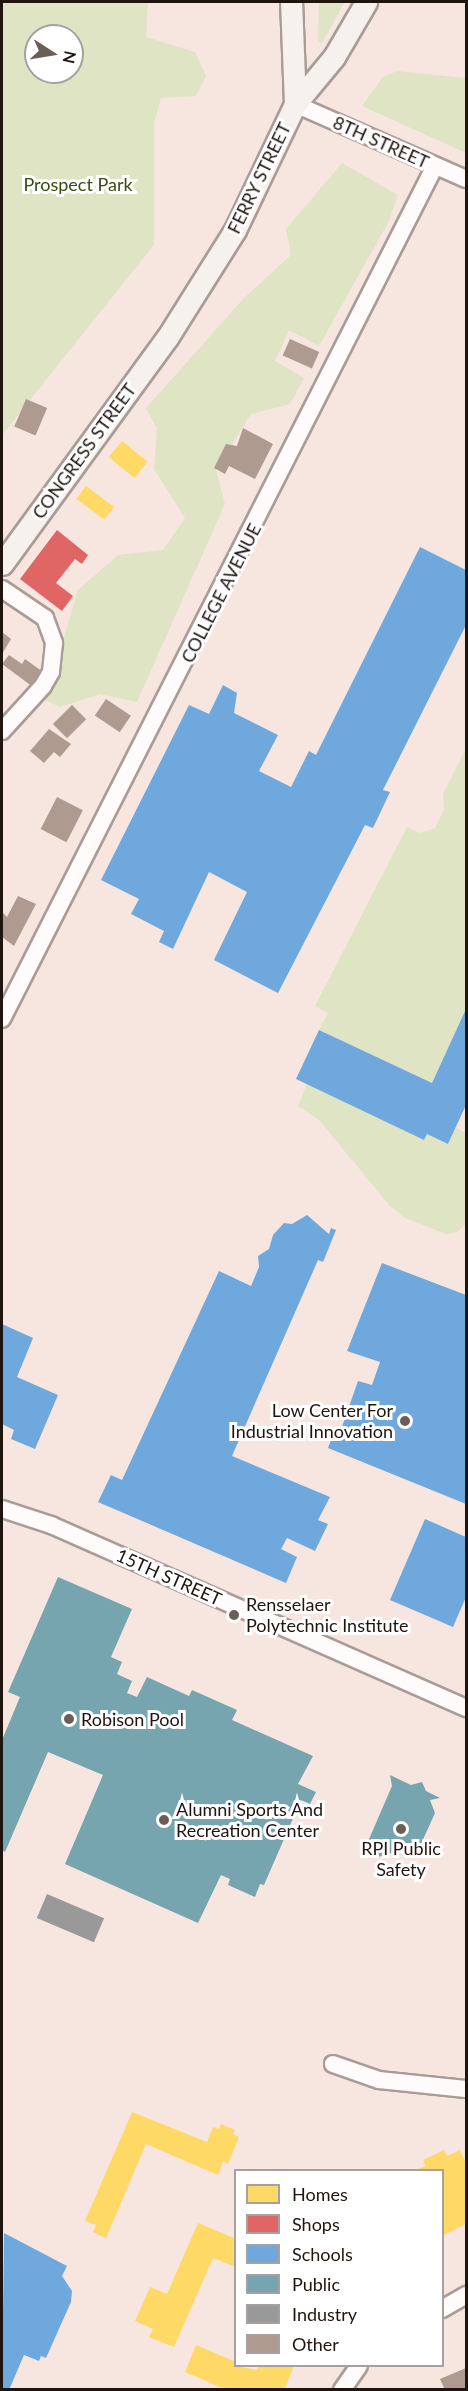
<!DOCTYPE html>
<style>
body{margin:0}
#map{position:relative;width:468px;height:2391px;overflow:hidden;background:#f6e6df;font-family:Lato,sans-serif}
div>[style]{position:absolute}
.green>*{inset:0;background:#dfe4c4}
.homes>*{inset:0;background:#ffd966;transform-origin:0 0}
.shops>*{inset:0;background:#e06666}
.schools>*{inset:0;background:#6fa8dc}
.public>*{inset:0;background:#76a5af}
.industry>*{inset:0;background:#999;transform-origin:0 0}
.building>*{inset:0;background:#ae9a8e;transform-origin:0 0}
.roads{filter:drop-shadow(2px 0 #a99c97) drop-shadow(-2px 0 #a99c97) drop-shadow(0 2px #a99c97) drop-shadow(0 -2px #a99c97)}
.minor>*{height:16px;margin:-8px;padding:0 8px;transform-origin:8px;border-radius:8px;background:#fefbfa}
.major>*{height:21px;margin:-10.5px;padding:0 10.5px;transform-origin:10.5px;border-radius:10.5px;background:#f6f1ed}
.dots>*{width:16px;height:16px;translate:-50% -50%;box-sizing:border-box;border:3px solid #fff;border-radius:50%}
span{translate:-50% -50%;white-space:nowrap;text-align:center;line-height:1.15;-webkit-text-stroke:6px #fff;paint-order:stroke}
.street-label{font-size:18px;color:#20140f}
.park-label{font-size:18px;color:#374b13}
.poi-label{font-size:18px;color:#20140f}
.right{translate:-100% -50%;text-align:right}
.left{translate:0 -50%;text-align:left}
.frame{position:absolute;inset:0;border:3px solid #20140f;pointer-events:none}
.legend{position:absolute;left:234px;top:2169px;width:210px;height:198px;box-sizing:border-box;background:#fff;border:2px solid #a6a19f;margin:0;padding:8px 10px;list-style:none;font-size:18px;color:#20140f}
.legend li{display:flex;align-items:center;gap:12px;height:30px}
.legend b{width:30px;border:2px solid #a6a19f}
.north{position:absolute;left:24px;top:24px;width:60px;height:60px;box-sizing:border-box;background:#fff;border:2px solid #a6a19f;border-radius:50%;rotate:102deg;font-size:16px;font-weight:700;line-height:24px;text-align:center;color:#20140f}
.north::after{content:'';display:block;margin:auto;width:21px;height:27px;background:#6b5e58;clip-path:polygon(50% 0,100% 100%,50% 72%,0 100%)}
</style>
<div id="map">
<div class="green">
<div style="clip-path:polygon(evenodd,2px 2px,148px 2px,146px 37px,195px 52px,206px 76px,196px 96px,161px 98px,154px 123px,154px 245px,2px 435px,2px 2px,36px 36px,72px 36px,72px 72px,36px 72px,36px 36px)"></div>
<div style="clip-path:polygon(319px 2px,345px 2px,322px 43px,318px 41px)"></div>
<div style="clip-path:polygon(397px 71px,466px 78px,466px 153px,362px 106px,383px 77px)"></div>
<div style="clip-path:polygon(342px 163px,398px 195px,389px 221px,319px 346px,289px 330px,275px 361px,304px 378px,290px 404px,251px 414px,216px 470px,225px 504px,137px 702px,100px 694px,60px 707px,45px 700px,78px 590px,118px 555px,163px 550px,185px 518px,154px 469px,157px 429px,146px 408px,243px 299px,291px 255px,286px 229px)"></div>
<div style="clip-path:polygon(466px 748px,466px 1009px,432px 1083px,319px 1030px,328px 1013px,315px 1006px,407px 827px,420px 833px,435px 828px,444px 809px,443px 794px)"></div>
<div style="clip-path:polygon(307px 1084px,424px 1140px,427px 1134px,448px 1144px,456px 1128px,466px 1133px,466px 1224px,457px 1232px,446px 1234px,405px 1218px,390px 1206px,319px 1120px,298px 1106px)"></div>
</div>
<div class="homes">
<div style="left:122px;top:441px;width:33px;height:21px;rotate:39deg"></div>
<div style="left:86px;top:486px;width:35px;height:16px;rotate:37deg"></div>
<div style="clip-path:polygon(132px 2112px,207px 2142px,213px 2127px,219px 2129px,221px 2124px,235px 2130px,233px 2134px,239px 2137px,228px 2164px,223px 2161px,218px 2175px,146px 2144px,106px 2238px,93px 2232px,96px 2225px,85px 2221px)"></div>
<div style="clip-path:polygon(444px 2150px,447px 2156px,460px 2150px,466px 2163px,466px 2224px,442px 2236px,442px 2170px,415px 2170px,426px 2166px,423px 2160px)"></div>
<div style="clip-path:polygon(198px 2223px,236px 2239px,236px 2267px,213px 2258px,174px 2347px,149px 2337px,153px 2329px,135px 2321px,150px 2287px,167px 2294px)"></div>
<div style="clip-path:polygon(196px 2345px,236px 2362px,236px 2366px,257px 2370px,259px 2366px,294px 2366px,284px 2390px,227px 2390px,185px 2372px)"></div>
</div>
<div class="shops">
<div style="clip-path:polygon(57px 530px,88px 555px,82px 564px,75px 559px,56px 583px,73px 596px,62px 611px,20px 579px)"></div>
</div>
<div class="schools">
<div style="clip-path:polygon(420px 547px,466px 570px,466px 625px,383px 790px,390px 792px,373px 828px,365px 825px,278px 993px,214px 960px,247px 892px,209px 872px,173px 949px,159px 942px,164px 931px,131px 914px,139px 899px,101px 880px,189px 705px,209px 714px,223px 685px,237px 693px,234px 713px,278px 735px,259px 771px,291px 787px,309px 751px,316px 755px)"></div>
<div style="clip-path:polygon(466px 1009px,466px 1105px,448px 1144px,427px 1134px,424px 1140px,296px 1079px,319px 1030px,432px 1083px)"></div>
<div style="clip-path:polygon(307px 1215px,329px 1234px,331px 1228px,336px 1230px,323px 1262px,318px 1260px,232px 1456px,330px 1497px,318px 1520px,328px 1524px,315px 1551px,287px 1538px,281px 1549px,297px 1557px,286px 1583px,98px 1502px,111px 1475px,122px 1480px,219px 1271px,251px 1286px,259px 1267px,258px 1256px,269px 1249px,273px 1235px,284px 1223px,292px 1224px)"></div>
<div style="clip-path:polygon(382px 1263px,466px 1295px,466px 1504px,328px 1448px,331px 1440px,337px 1441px,358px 1381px,372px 1385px,380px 1362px,347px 1351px)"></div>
<div style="clip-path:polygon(2px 1324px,33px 1338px,17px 1377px,58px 1395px,35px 1449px,11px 1439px,14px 1430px,2px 1424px)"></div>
<div style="clip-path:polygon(425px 1519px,466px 1537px,466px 1597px,453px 1627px,390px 1600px)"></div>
<div style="clip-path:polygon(4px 2233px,67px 2266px,62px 2276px,72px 2291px,71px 2302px,46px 2358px,41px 2356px,39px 2361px,24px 2355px,9px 2390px,2px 2390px)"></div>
</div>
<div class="public">
<div style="clip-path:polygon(58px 1577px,132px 1609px,111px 1657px,122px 1662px,117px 1674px,132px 1681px,127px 1693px,137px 1697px,147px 1677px,189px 1696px,192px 1690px,237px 1710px,232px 1720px,313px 1756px,298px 1784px,316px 1792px,310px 1804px,301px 1800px,264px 1885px,260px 1884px,255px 1897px,228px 1885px,230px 1879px,221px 1875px,198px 1923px,65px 1864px,103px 1775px,48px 1752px,5px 1852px,2px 1850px,2px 1740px,20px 1697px,8px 1692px)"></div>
<div style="clip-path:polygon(390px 1775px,411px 1785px,422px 1782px,426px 1791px,440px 1798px,430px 1800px,435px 1813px,421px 1844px,375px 1858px,363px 1853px,392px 1786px)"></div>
</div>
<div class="industry">
<div style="left:47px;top:1894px;width:62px;height:26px;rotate:23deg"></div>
</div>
<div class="building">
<div style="left:290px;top:339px;width:32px;height:18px;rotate:24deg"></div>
<div style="left:26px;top:399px;width:23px;height:30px;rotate:23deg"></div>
<div style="clip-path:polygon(243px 428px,273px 444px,255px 479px,229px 466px,225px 474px,214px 468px,226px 444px,237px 446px)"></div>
<div style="clip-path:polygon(2px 632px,11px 639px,2px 654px)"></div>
<div style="clip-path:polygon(9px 655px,22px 664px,25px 659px,43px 672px,33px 687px,2px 664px)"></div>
<div style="left:106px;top:699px;width:30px;height:20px;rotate:34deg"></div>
<div style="left:72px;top:705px;width:20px;height:27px;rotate:45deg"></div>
<div style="clip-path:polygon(49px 729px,71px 744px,60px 757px,54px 752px,44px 763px,30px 751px)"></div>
<div style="left:57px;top:797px;width:29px;height:36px;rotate:27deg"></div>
<div style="clip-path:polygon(18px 896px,36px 904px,14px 946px,2px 937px,2px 912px,7px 917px)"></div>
<div style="clip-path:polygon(466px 2368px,466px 2390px,445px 2390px,440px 2379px)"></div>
</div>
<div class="roads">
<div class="minor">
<div style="left:295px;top:104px;width:187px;rotate:23.7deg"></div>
<div style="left:2px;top:589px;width:52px;rotate:34deg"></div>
<div style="left:45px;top:618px;width:27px;rotate:70deg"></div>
<div style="left:54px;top:643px;width:29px;rotate:96deg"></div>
<div style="left:51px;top:672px;width:16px;rotate:120deg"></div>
<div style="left:43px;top:686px;width:61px;rotate:132.3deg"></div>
<div style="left:2px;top:1019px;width:957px;rotate:-63.09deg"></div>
<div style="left:2px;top:1509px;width:52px;rotate:18.1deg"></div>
<div style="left:51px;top:1525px;width:454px;rotate:23.8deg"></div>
<div style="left:333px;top:2064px;width:49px;rotate:19.2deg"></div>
<div style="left:379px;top:2080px;width:87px;rotate:5.9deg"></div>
<div style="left:442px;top:2309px;width:28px;rotate:-30deg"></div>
<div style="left:342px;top:2390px;width:29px;rotate:-55deg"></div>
</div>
<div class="major">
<div style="left:295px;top:104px;width:61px;rotate:-50.3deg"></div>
<div style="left:334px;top:57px;width:64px;rotate:-59.8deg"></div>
<div style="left:2px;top:564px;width:280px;rotate:-53.9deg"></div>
<div style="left:167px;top:338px;width:128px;rotate:-57.8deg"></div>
<div style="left:235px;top:230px;width:140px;rotate:-64.5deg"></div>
<div style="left:295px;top:104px;width:102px;rotate:-92.2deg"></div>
</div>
</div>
<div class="dots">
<div style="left:405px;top:1421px;background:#6b5e58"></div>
<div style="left:234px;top:1615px;background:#6b5e58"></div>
<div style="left:69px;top:1719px;background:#6b5e58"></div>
<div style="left:164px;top:1820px;background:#6b5e58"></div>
<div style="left:401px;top:1829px;background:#6b5e58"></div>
</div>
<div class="street-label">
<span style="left:381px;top:142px;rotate:24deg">8TH STREET</span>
<span style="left:259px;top:178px;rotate:-64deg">FERRY STREET</span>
<span style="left:84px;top:451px;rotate:-54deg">CONGRESS STREET</span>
<span style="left:221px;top:593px;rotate:-63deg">COLLEGE AVENUE</span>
<span style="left:169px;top:1577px;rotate:24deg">15TH STREET</span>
</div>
<div class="park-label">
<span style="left:78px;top:184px">Prospect Park</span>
</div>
<div class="poi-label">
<span class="right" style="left:393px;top:1421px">Low Center For<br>Industrial Innovation</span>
<span class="left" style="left:246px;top:1615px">Rensselaer<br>Polytechnic Institute</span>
<span class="left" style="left:81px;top:1719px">Robison Pool</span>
<span class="left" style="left:176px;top:1820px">Alumni Sports And<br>Recreation Center</span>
<span style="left:401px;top:1859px">RPI Public<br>Safety</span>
</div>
<div class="frame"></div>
<ul class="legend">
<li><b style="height:16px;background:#ffd966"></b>Homes</li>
<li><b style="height:16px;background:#e06666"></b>Shops</li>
<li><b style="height:16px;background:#6fa8dc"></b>Schools</li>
<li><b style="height:16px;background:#76a5af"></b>Public</li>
<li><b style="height:16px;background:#999"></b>Industry</li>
<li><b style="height:16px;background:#ae9a8e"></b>Other</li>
</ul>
<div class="north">N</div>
</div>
